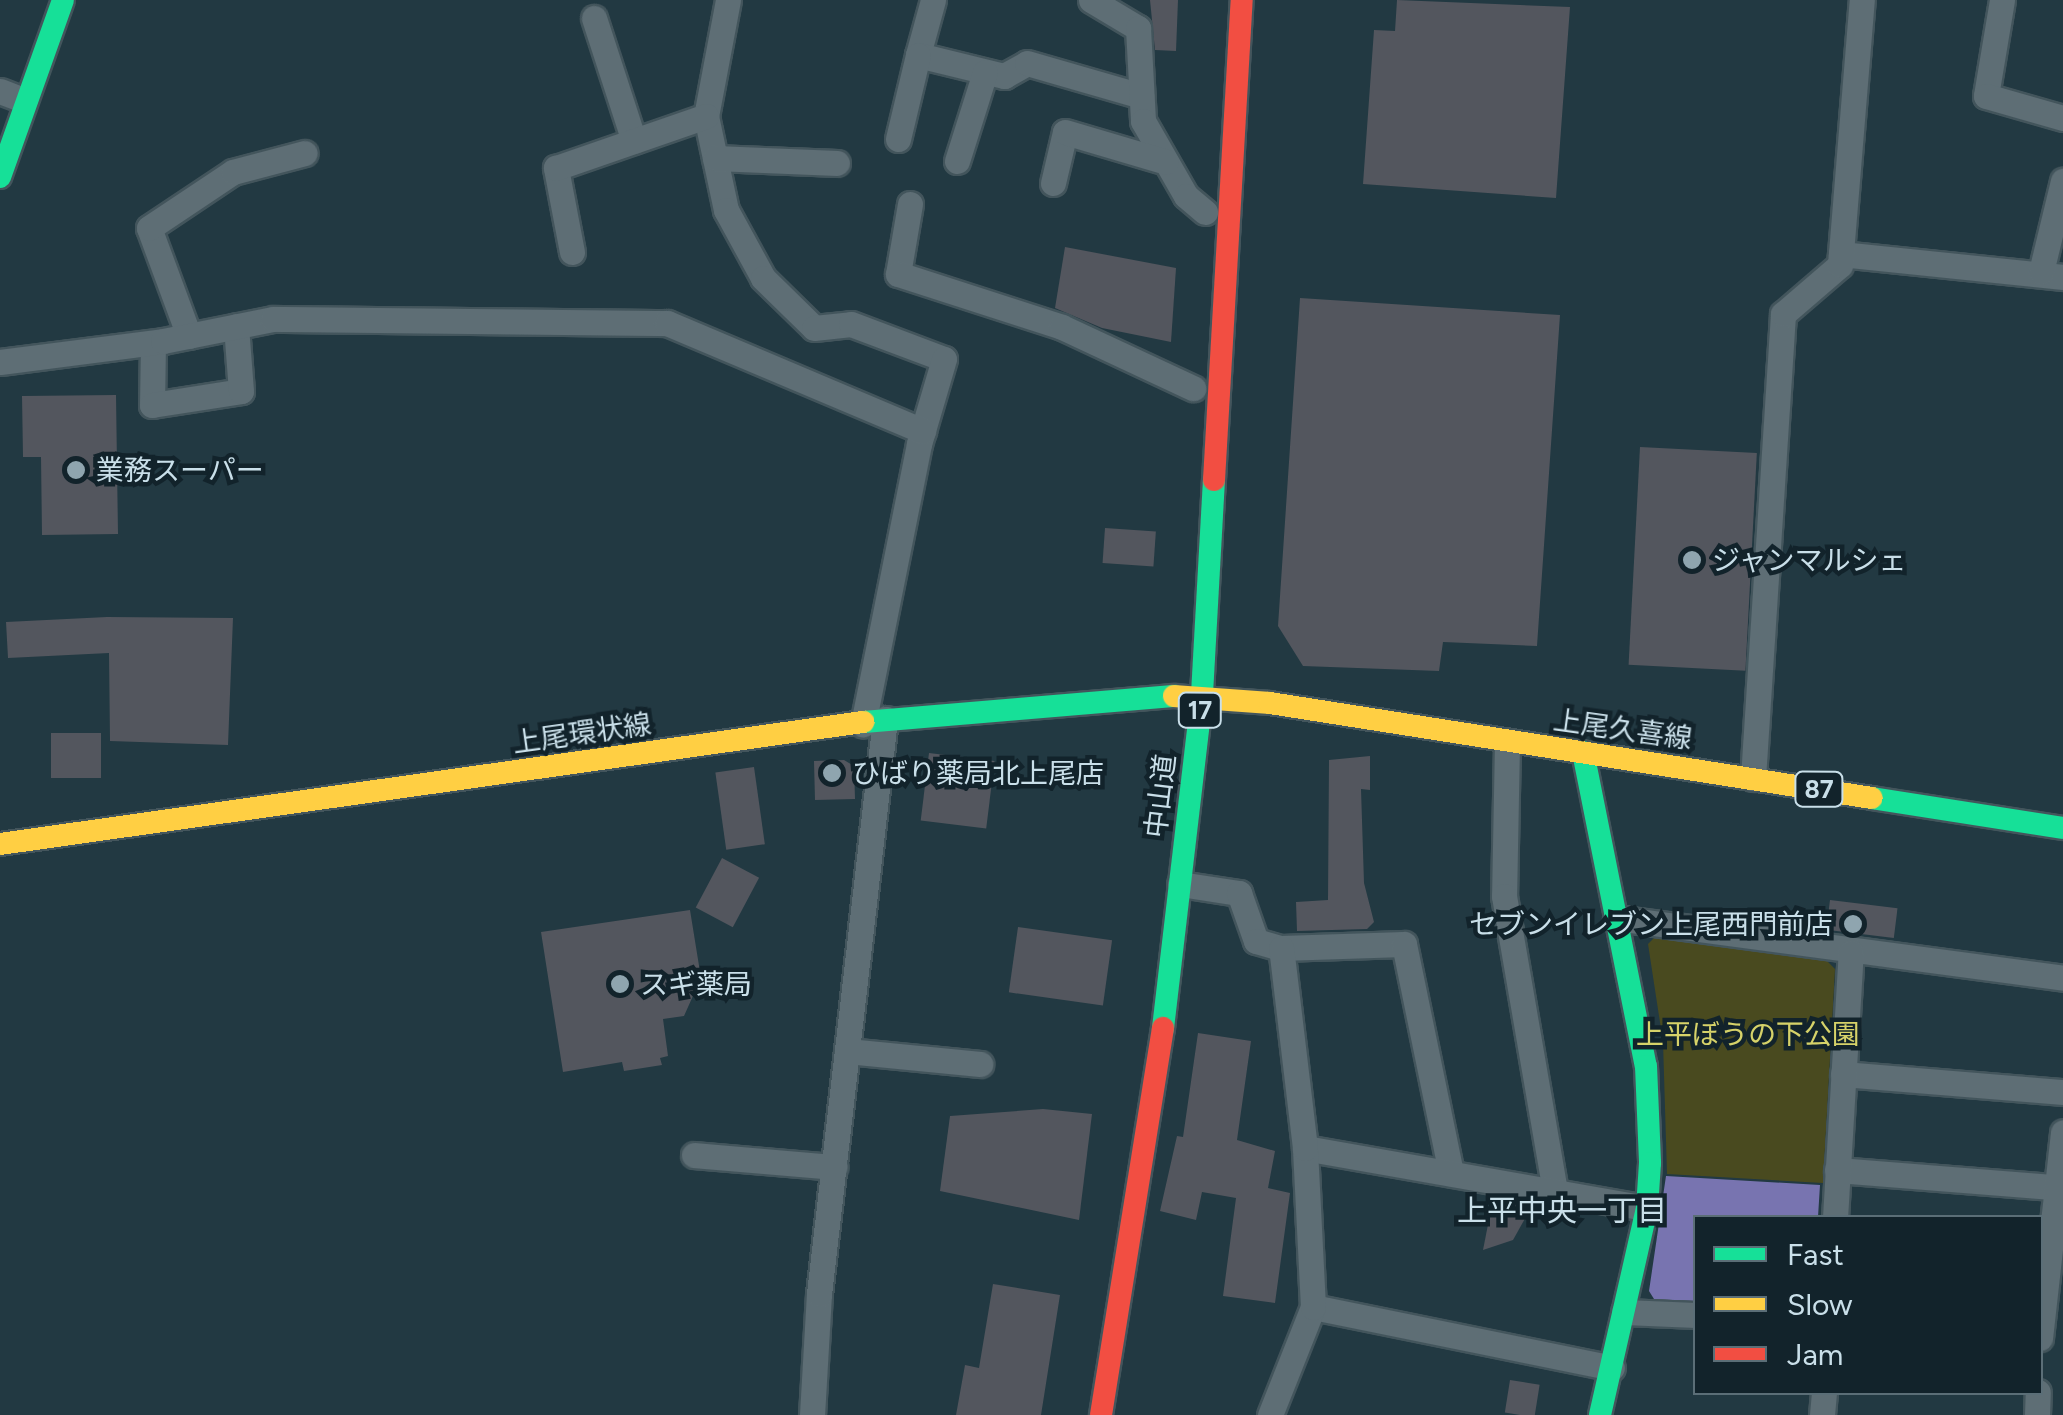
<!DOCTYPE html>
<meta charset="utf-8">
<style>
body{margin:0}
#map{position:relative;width:2063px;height:1415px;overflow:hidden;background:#223942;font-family:Figtree,"Noto Sans JP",sans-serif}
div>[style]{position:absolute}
.green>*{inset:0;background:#494a1f}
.water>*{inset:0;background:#7874b0}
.building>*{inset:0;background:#53565e;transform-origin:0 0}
.roads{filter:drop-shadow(2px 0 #43555c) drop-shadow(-2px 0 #43555c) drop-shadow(0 2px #43555c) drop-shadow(0 -2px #43555c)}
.street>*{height:25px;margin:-12.5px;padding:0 12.5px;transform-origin:12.5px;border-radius:12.5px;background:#5e6e75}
.fast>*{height:22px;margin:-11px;padding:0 11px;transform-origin:11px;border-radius:11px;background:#16e098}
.slow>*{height:22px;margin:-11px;padding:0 11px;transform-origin:11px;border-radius:11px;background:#ffcf43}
.jam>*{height:22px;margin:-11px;padding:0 11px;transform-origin:11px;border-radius:11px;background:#f24e42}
.dots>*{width:28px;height:28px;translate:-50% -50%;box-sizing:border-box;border:5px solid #12232b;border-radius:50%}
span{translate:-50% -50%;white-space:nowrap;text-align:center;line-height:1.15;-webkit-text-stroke:9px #12232b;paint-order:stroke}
.shield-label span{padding:2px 8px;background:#12232b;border:2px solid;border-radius:8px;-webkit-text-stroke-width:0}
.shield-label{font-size:25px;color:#c9dfe9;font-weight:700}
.poi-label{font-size:28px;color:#c9dfe9}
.left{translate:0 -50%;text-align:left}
.right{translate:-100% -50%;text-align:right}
.street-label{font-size:28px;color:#c9dfe9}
.park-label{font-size:28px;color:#d6d269}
.neighbourhood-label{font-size:30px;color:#c9dfe9}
.legend{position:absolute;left:1693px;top:1215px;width:350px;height:180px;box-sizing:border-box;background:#12232b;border:2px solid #5b6e77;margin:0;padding:12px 18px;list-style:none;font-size:30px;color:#c9dfe9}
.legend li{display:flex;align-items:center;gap:20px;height:50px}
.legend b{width:50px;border:2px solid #5b6e77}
</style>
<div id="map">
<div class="green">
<div style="clip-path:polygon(1656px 936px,1827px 961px,1835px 969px,1823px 1183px,1667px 1174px,1663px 1042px,1648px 944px)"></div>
</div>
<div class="water">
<div style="clip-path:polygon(1666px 1176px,1820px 1185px,1818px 1217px,1696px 1218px,1695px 1309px,1659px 1307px,1649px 1291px)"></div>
</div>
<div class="building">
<div style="clip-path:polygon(1150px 0,1178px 0,1176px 51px,1155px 50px)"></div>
<div style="clip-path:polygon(1397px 0,1570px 7px,1556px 198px,1363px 184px,1374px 30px,1395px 31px)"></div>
<div style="clip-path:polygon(1065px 247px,1176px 268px,1171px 342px,1102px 328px,1055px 308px)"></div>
<div style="clip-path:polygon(1300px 298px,1560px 315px,1537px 646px,1443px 642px,1439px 671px,1303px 666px,1278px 626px)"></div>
<div style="clip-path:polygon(116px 395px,118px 534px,42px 535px,41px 457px,23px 457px,22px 396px)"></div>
<div style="left:1640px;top:447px;width:117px;height:218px;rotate:3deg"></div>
<div style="left:1105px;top:528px;width:51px;height:35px;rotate:4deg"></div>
<div style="clip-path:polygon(107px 617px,233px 618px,228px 745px,110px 741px,109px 653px,8px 658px,6px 622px)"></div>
<div style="left:51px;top:733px;width:50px;height:45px"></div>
<div style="left:929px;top:753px;width:66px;height:68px;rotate:7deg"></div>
<div style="clip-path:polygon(1370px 756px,1370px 790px,1361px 789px,1364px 883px,1374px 922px,1367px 929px,1297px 931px,1296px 902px,1328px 900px,1329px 760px)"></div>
<div style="clip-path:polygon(844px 760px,854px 766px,855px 799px,815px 800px,814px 761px)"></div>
<div style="left:754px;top:767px;width:78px;height:39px;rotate:82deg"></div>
<div style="left:722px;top:858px;width:42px;height:56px;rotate:28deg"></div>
<div style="left:1830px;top:900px;width:68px;height:30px;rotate:7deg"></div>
<div style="clip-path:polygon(690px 910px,701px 978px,684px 1016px,663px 1019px,668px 1056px,660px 1058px,662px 1065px,624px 1071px,622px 1062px,563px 1072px,541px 932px)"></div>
<div style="left:1018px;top:927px;width:95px;height:66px;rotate:8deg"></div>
<div style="clip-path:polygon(1198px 1033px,1251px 1041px,1237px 1140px,1275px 1151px,1268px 1188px,1290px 1193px,1275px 1303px,1223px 1296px,1236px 1198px,1202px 1192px,1196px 1220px,1160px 1211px,1177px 1136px,1183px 1137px)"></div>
<div style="clip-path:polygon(1043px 1109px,1092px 1114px,1079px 1220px,940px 1191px,950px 1116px)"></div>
<div style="clip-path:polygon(1493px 1199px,1532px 1206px,1513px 1240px,1483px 1250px)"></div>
<div style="clip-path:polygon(993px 1284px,1060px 1295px,1041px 1415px,956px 1415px,965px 1365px,979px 1368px)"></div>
<div style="left:1510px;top:1380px;width:30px;height:33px;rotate:9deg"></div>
</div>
<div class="roads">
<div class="street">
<div style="left:728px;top:0;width:118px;rotate:100.7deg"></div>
<div style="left:706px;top:116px;width:96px;rotate:78deg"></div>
<div style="left:726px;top:210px;width:77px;rotate:61.4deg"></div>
<div style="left:763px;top:278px;width:71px;rotate:44.4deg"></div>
<div style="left:814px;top:328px;width:37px;rotate:-6deg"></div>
<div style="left:851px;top:324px;width:99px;rotate:20.6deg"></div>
<div style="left:944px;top:359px;width:89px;rotate:106.4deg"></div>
<div style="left:919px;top:444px;width:286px;rotate:101.3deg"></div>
<div style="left:933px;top:0;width:57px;rotate:105.3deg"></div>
<div style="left:918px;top:55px;width:89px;rotate:13.7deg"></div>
<div style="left:1004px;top:76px;width:26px;rotate:-29deg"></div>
<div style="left:1027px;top:63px;width:119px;rotate:16.1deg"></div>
<div style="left:1091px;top:0;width:55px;rotate:30.8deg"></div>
<div style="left:1138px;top:28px;width:93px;rotate:86.9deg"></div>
<div style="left:1143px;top:121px;width:86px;rotate:60.2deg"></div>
<div style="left:1186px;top:196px;width:25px;rotate:40deg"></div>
<div style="left:2002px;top:0;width:97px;rotate:99.5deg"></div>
<div style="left:1986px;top:96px;width:80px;rotate:15.9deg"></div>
<div style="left:594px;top:18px;width:129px;rotate:72deg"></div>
<div style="left:0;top:91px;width:26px;rotate:21deg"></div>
<div style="left:898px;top:139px;width:86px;rotate:-76.6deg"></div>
<div style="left:715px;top:158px;width:122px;rotate:2.3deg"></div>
<div style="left:957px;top:161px;width:93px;rotate:-72.5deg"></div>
<div style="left:1053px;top:183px;width:52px;rotate:-76.8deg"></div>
<div style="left:1065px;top:132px;width:105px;rotate:16.5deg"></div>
<div style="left:910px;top:204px;width:71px;rotate:99.7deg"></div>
<div style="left:898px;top:274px;width:172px;rotate:17.9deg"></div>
<div style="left:1062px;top:327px;width:145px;rotate:25deg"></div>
<div style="left:572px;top:252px;width:86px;rotate:-100.8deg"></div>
<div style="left:556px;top:168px;width:159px;rotate:-19.1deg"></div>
<div style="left:1841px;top:254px;width:223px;rotate:5.9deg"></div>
<div style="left:2041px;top:272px;width:94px;rotate:-76.4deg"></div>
<div style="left:189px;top:336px;width:115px;rotate:-110.3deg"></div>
<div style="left:149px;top:228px;width:101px;rotate:-33.7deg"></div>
<div style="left:233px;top:172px;width:74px;rotate:-14.8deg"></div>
<div style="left:153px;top:343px;width:62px;rotate:90.9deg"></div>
<div style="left:152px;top:405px;width:90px;rotate:-8.9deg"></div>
<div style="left:241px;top:391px;width:65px;rotate:-94.4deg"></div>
<div style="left:0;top:362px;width:164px;rotate:-7.3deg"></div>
<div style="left:163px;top:341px;width:112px;rotate:-11.3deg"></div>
<div style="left:273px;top:319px;width:394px;rotate:0.6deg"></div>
<div style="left:667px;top:323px;width:278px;rotate:22.9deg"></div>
<div style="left:1507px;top:743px;width:153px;rotate:91.1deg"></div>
<div style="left:1504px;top:896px;width:299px;rotate:80.2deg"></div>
<div style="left:1753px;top:778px;width:465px;rotate:-86.3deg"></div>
<div style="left:1783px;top:314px;width:75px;rotate:-40.7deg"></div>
<div style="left:1840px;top:265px;width:266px;rotate:-85.3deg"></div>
<div style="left:1180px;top:884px;width:60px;rotate:8.7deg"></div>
<div style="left:1239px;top:893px;width:51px;rotate:70.5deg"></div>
<div style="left:1256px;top:941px;width:26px;rotate:16deg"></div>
<div style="left:1281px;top:948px;width:123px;rotate:-1.9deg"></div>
<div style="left:1404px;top:944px;width:234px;rotate:78.4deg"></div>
<div style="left:1616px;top:918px;width:451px;rotate:7.6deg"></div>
<div style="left:847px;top:1051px;width:134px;rotate:5.6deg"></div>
<div style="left:1843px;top:1074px;width:221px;rotate:4.7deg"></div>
<div style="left:1305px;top:1148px;width:347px;rotate:10deg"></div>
<div style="left:694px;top:1155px;width:141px;rotate:4.9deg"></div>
<div style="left:1837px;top:1170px;width:216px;rotate:4.5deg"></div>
<div style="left:1835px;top:1218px;width:266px;rotate:-86.6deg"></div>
<div style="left:1313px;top:1307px;width:305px;rotate:11.5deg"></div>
<div style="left:1624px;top:1312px;width:72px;rotate:2.4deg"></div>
<div style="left:2040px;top:1338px;width:207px;rotate:-83.6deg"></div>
<div style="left:812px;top:1415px;width:121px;rotate:-86.7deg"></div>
<div style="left:819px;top:1294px;width:579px;rotate:-83.45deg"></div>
<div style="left:1270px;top:1415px;width:116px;rotate:-68.3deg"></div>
<div style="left:1313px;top:1307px;width:159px;rotate:-92.9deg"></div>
<div style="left:1305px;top:1148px;width:201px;rotate:-96.8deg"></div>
<div style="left:1822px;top:1415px;width:23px;rotate:-85deg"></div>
<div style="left:2037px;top:1415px;width:23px;rotate:-88deg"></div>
</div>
<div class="fast">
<div style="left:0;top:177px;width:188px;rotate:-70.4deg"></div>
<div style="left:863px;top:722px;width:312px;rotate:-4.8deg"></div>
<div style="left:1583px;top:752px;width:320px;rotate:78.7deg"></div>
<div style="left:1646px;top:1066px;width:97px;rotate:87.6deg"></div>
<div style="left:1650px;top:1163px;width:45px;rotate:93.8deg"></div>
<div style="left:1647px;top:1208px;width:212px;rotate:102.8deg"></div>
<div style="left:1872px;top:798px;width:193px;rotate:8.9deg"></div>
<div style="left:1163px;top:1028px;width:336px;rotate:-83.3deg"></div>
<div style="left:1202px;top:694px;width:214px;rotate:-86.8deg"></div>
</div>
<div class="slow">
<div style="left:1174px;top:696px;width:96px;rotate:4.2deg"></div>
<div style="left:1270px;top:703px;width:609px;rotate:8.97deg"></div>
<div style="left:0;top:844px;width:872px;rotate:-8.05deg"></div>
</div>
<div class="jam">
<div style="left:1214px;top:480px;width:481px;rotate:-86.7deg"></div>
<div style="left:1101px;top:1415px;width:392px;rotate:-80.9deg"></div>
</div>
</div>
<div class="dots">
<div style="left:76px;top:470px;background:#8fa5af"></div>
<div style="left:1692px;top:560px;background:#8fa5af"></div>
<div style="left:832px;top:773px;background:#8fa5af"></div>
<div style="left:1853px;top:924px;background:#8fa5af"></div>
<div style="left:620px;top:984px;background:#8fa5af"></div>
</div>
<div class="shield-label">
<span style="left:1200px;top:710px">17</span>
<span style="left:1819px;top:789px">87</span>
</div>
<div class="poi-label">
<span class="left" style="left:96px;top:470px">業務スーパー</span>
<span class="left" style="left:1712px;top:560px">ジャンマルシェ</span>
<span class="left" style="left:852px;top:773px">ひばり薬局北上尾店</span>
<span class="right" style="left:1833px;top:924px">セブンイレブン上尾西門前店</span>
<span class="left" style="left:640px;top:984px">スギ薬局</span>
</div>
<div class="street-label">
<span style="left:1623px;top:729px;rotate:8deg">上尾久喜線</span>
<span style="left:582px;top:733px;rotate:-8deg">上尾環状線</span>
<span style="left:1160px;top:796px;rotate:-83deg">中山道</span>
</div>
<div class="park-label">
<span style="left:1748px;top:1034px">上平ぼうの下公園</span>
</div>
<div class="neighbourhood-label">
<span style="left:1562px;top:1211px">上平中央一丁目</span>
</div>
<ul class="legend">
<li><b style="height:12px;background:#16e098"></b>Fast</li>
<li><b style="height:12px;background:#ffcf43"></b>Slow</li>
<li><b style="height:12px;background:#f24e42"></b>Jam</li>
</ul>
</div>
